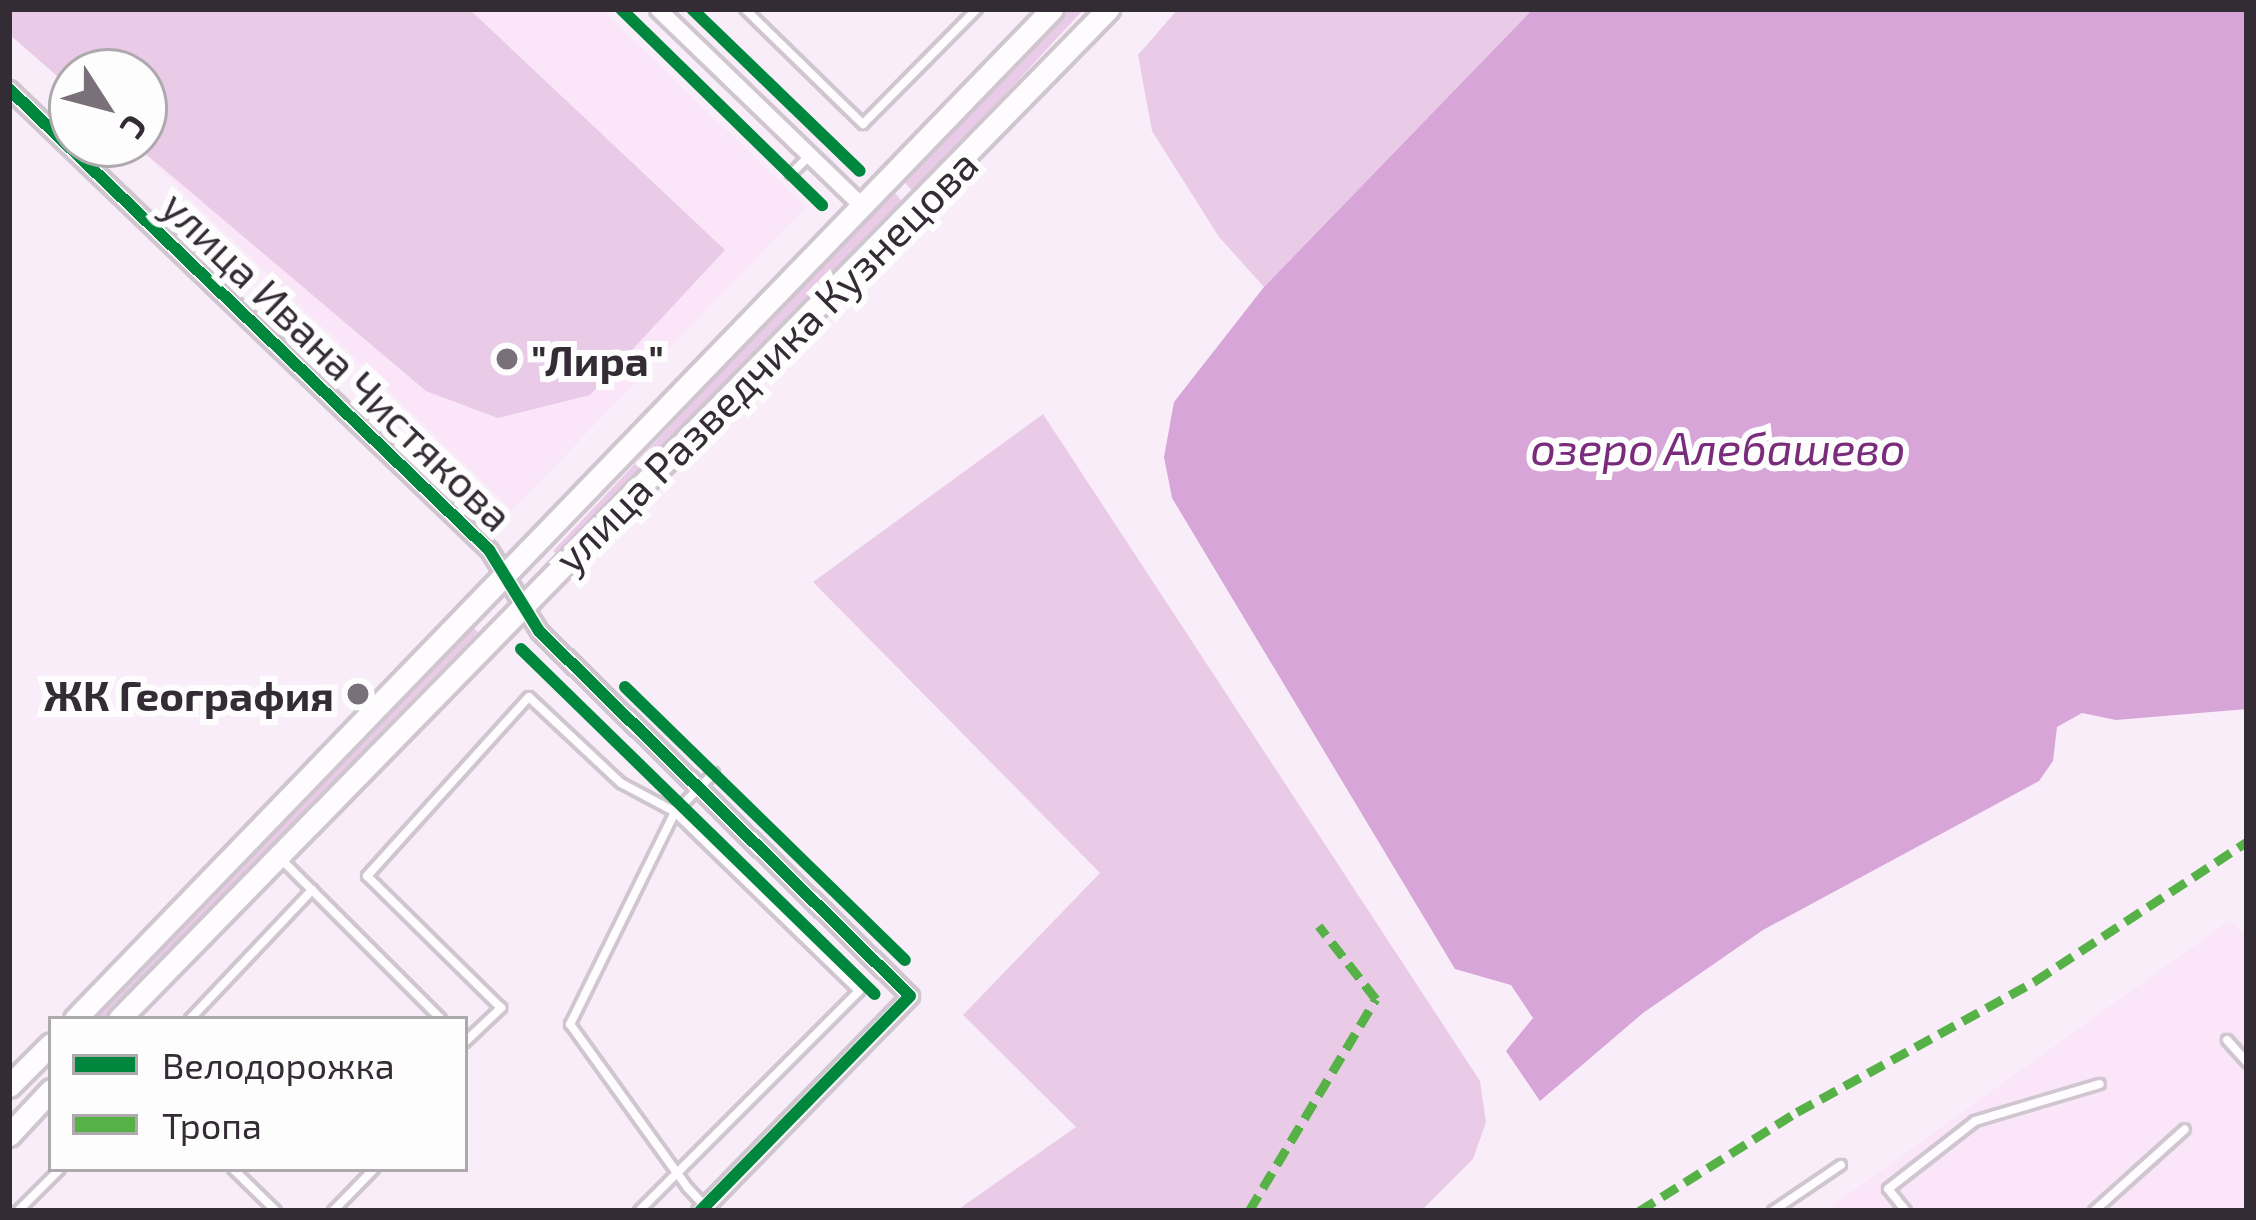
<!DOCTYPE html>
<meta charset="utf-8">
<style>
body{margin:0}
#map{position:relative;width:2256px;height:1220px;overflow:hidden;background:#f9edf9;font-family:"Exo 2",sans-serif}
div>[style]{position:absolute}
.built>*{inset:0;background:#fae5f9}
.green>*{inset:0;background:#e9cbe8}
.water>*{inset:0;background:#d7a5d7}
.roads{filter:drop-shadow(3px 0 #d0c6cf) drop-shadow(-3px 0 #d0c6cf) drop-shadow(0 3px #d0c6cf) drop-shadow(0 -3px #d0c6cf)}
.lane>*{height:8px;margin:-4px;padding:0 4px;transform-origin:4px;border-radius:4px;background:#fefcfe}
.street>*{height:15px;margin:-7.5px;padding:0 7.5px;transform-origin:7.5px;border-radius:7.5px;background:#fefcfe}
.secondary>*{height:21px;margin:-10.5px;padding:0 10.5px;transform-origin:10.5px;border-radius:10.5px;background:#fefcfe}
.quiet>*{height:9px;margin-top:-4.5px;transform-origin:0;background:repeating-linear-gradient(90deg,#56b246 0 18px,transparent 0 27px)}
.cycleway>*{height:12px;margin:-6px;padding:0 6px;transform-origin:6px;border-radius:6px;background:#00873e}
.dots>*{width:33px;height:33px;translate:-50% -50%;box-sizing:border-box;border:6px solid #fdfdfd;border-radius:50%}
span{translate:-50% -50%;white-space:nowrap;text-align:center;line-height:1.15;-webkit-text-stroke:12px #fdfdfd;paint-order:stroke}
.poi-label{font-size:42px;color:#342c34;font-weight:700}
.left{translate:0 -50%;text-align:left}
.right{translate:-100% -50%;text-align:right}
.street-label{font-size:42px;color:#342c34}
.water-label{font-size:45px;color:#7a2b7b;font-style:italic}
.frame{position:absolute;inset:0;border:12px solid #342c34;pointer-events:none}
.legend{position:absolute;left:48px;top:1016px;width:420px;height:156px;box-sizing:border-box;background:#fdfdfd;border:3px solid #ada9ad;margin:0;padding:15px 21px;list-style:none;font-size:36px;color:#342c34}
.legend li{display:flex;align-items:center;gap:24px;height:60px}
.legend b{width:60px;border:3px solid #ada9ad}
.north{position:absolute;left:48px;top:48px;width:120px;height:120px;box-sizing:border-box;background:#fdfdfd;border:3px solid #ada9ad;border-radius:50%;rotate:126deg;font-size:33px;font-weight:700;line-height:48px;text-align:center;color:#342c34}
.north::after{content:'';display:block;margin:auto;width:42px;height:54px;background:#797079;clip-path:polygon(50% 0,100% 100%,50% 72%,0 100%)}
</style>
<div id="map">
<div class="built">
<div style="clip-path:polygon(9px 9px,601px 9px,806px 207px,512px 510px,134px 144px,144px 144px,144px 72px,72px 72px)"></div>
<div style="clip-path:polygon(2230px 920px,2247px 938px,2247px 1211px,1825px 1211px)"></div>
</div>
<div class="green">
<div style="clip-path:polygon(9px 9px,469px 9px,725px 250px,590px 395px,498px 418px,426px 391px,134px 144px,144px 144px,144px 72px,72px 72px,72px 89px,9px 34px)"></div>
<div style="clip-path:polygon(1069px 9px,1084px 9px,914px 193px,902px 179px)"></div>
<div style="clip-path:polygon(1178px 9px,1533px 9px,1264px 287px,1219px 237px,1152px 131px,1138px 55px)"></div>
<div style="clip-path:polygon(892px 190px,904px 203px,559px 556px,553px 551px)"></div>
<div style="clip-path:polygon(1043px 414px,1480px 1081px,1486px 1122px,1473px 1159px,1421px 1211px,956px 1211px,1076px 1127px,963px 1015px,1100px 873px,813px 582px)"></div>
<div style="clip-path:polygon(470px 624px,478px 632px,108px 1019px,95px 1019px,166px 934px)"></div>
</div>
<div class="water">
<div style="clip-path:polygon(1533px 9px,2247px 9px,2247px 709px,2116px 720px,2082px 713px,2057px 727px,2053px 761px,2039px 781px,1763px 930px,1643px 1013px,1540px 1101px,1506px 1051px,1533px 1018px,1511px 985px,1455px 969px,1172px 498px,1164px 457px,1174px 402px,1264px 287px)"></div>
</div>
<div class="roads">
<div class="lane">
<div style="left:745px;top:9px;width:165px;rotate:44.3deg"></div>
<div style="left:863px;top:124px;width:162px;rotate:-45.3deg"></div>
<div style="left:82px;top:157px;width:18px;rotate:-47deg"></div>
<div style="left:791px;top:174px;width:24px;rotate:-45deg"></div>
<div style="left:456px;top:518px;width:25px;rotate:-48deg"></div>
<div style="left:279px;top:857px;width:47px;rotate:45deg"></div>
<div style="left:190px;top:1019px;width:178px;rotate:-46.6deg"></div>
<div style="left:312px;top:890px;width:182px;rotate:45deg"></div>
<div style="left:2227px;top:1040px;width:30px;rotate:48deg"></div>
<div style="left:465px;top:1042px;width:50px;rotate:-43.4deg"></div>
<div style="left:501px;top:1008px;width:188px;rotate:-135.4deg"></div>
<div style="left:367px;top:876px;width:241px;rotate:-47.9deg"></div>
<div style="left:529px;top:697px;width:126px;rotate:43.1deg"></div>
<div style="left:621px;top:783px;width:61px;rotate:28.2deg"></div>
<div style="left:675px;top:812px;width:55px;rotate:-45deg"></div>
<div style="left:233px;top:1169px;width:60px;rotate:44.3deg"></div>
<div style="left:18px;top:1211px;width:59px;rotate:-45deg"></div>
<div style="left:333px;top:1211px;width:59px;rotate:-45.7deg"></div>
<div style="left:639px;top:1211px;width:311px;rotate:-45deg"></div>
<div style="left:859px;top:991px;width:257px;rotate:-135.8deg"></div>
<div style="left:675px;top:812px;width:237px;rotate:116.3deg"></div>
<div style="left:570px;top:1024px;width:183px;rotate:54.3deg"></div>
<div style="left:677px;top:1173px;width:17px;rotate:54deg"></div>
<div style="left:687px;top:1187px;width:25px;rotate:47deg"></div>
<div style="left:1773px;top:1211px;width:82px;rotate:-34.1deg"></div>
<div style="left:1906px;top:1211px;width:28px;rotate:-129deg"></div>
<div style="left:1888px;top:1189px;width:110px;rotate:-38deg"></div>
<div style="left:1975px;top:1121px;width:130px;rotate:-16.5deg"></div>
<div style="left:2094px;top:1211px;width:122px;rotate:-42deg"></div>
</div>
<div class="street">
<div style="left:658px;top:9px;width:282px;rotate:44deg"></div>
<div style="left:9px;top:89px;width:666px;rotate:43.84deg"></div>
<div style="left:489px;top:550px;width:95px;rotate:58.3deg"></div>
<div style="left:539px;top:631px;width:520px;rotate:44.53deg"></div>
<div style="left:910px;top:996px;width:301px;rotate:134.3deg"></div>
</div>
<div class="secondary">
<div style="left:75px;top:1019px;width:1405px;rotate:-45.95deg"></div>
<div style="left:119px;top:1019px;width:1414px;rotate:-45.6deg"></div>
<div style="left:9px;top:1086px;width:59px;rotate:-45deg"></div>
<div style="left:9px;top:1135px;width:62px;rotate:-47deg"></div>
</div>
</div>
<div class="quiet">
<div style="left:1249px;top:1211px;width:247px;rotate:-59.1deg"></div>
<div style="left:1376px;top:999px;width:93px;rotate:-128deg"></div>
<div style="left:1639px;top:1211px;width:186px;rotate:-32.1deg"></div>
<div style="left:1797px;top:1112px;width:272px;rotate:-28.8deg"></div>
<div style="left:2035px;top:981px;width:254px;rotate:-33.3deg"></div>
</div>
<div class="cycleway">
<div style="left:621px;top:9px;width:281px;rotate:44.3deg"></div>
<div style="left:692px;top:9px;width:233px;rotate:44deg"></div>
<div style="left:9px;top:89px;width:666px;rotate:43.84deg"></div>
<div style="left:489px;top:550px;width:95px;rotate:58.3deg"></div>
<div style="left:539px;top:631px;width:520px;rotate:44.53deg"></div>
<div style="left:910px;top:996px;width:301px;rotate:134.3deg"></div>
<div style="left:521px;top:649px;width:494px;rotate:44.3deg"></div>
<div style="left:625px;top:687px;width:391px;rotate:44.3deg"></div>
</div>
<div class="dots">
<div style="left:507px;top:359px;background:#797079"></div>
<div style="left:358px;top:694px;background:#797079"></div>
</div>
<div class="poi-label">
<span class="left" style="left:531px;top:359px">"Лира"</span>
<span class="right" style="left:334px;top:694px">ЖК География</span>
</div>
<div class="street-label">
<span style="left:338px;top:360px;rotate:44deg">улица Ивана Чистякова</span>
<span style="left:765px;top:360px;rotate:-45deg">улица Разведчика Кузнецова</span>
</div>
<div class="water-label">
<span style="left:1718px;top:448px">озеро Алебашево</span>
</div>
<div class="frame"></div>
<ul class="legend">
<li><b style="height:15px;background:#00873e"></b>Велодорожка</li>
<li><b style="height:15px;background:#56b246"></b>Тропа</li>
</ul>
<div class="north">С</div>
</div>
